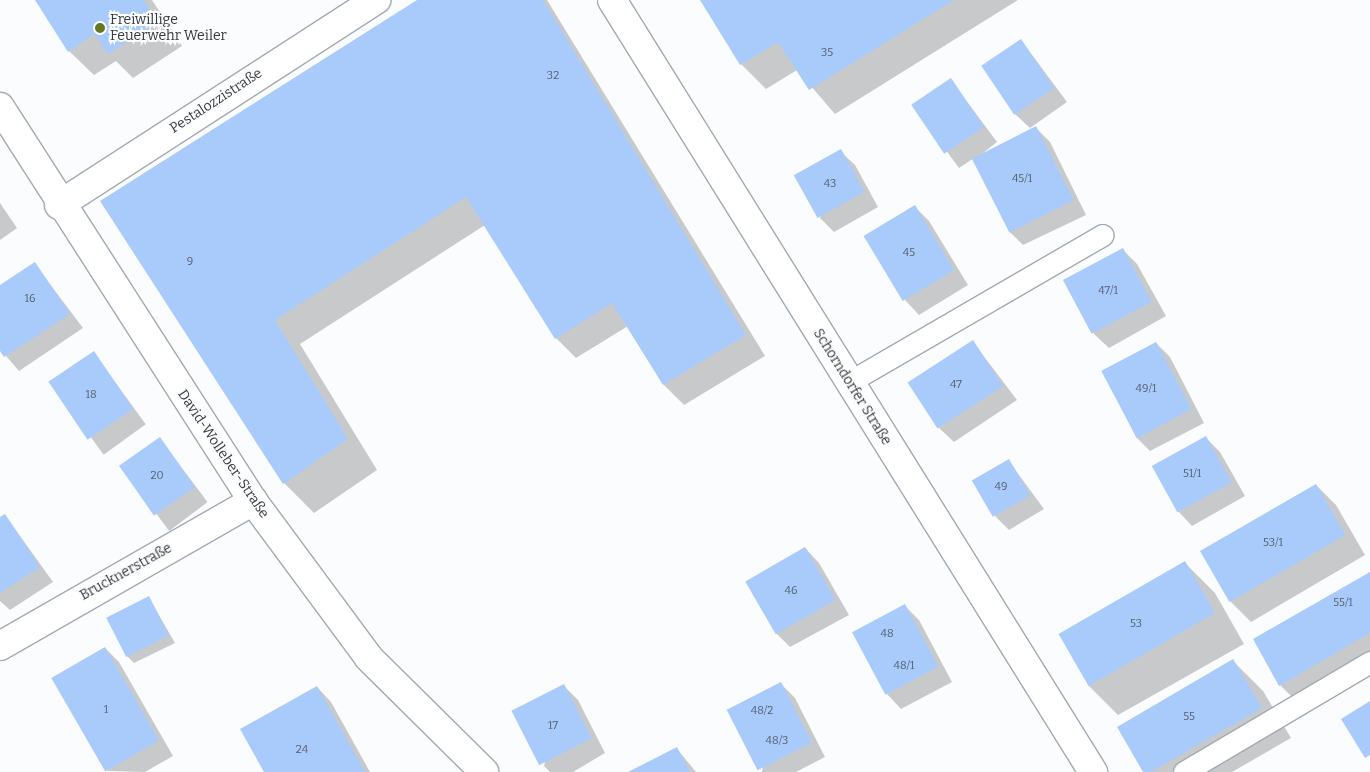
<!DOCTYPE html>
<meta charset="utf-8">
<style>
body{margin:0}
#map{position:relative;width:1370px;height:772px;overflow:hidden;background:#fafcfe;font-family:Bitter,serif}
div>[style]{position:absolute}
.shadow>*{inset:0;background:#0003;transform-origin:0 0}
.building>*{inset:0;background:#a9cbfb;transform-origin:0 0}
.roads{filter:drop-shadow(1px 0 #a3aab3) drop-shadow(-1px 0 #a3aab3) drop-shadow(0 1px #a3aab3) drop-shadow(0 -1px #a3aab3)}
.service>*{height:21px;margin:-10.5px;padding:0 10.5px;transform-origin:10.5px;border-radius:10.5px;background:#fff}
.minor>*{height:28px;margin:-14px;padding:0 14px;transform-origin:14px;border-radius:14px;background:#fff}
.tertiary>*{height:28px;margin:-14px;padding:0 14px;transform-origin:14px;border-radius:14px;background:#fff}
.dots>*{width:14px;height:14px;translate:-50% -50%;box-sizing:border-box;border:2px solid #fafcfe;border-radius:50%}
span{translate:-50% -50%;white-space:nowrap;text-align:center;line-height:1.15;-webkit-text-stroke:4px #fafcfe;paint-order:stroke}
.number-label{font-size:11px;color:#535e6c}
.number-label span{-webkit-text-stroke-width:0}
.poi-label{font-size:14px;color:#36393d}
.left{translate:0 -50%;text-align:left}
.street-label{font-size:14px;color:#36393d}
</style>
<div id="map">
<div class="shadow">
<div style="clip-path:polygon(36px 0,152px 0,182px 46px,133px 78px,116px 61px,94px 75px,69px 51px)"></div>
<div style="clip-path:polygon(419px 0,547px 0,765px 356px,684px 405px,664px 385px,628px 326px,576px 358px,556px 338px,485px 225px,300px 344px,377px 470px,314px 513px,284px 483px,102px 202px)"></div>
<div style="clip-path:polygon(701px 0,1018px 0,835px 114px,797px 70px,766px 89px,741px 64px)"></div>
<div style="clip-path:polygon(1021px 40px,1067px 102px,1030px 128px,1015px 114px)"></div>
<div style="clip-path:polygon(951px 80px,997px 142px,982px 154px,1036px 128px,1050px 142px,1086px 215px,1023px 245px,1009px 231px,974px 158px,959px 168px,913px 105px)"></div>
<div style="clip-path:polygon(840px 151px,855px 165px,878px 207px,834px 232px,820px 218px)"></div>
<div style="clip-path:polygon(0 203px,17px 228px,0 240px)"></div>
<div style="clip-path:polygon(915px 207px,929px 221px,968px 285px,919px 315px,905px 300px)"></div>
<div style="clip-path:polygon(1122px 249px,1137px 264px,1166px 316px,1109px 348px,1094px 334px,1066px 282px)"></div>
<div style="clip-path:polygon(34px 263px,83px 328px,19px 371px,0 349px,0 286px)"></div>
<div style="clip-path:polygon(973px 342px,1017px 400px,954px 442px,939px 428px)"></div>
<div style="clip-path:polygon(1156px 343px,1170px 357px,1204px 423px,1150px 451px,1136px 437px,1103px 370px)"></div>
<div style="left:94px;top:353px;width:88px;height:52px;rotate:54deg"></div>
<div style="clip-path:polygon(1206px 438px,1220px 452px,1245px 496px,1192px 526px,1178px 511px)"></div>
<div style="left:160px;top:439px;width:79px;height:48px;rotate:53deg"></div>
<div style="clip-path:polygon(1008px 460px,1044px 509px,1009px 530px,995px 516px)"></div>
<div style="clip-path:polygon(1316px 485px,1336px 505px,1365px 555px,1251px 622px,1231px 602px,1202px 552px)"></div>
<div style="clip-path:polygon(5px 515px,53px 582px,10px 610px,0 601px,0 518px)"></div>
<div style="clip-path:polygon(805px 548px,819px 563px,849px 615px,790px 647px,776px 633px)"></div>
<div style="clip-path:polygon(1185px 563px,1215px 593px,1244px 644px,1118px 715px,1088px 685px)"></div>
<div style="clip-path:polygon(1370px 573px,1370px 665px,1300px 705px,1280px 685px)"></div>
<div style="clip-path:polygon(149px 598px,175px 643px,134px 663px,127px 656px)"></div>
<div style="clip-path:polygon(905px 606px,919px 620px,952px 682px,901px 709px,887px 694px)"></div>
<div style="clip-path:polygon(105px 648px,119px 662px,173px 756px,145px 772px,108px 771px)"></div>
<div style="clip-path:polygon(1233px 661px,1263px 691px,1291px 738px,1232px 772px,1145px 772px)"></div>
<div style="clip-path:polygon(781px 684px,795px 698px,825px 757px,796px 772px,762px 772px)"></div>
<div style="clip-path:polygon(564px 686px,578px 700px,605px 753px,573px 772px,550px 772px,544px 766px)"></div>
<div style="clip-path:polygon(317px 687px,331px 702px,370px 772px,265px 772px)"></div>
<div style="clip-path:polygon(677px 749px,696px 772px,631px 772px)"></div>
</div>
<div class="building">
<div style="clip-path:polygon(35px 0,144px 0,158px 21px,108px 54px,94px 34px,68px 52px)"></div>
<div style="clip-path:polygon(417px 0,543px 0,746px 335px,663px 385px,612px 303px,555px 339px,466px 197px,275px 320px,348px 439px,283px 484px,100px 201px)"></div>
<div style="clip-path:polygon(700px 0,954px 0,809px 90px,778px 42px,740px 65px)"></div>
<div style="left:1021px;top:39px;width:59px;height:48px;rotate:56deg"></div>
<div style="left:951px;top:78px;width:59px;height:48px;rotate:56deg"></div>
<div style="left:1036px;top:126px;width:83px;height:72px;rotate:63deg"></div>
<div style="left:841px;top:149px;width:49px;height:54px;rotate:61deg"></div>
<div style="left:915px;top:205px;width:76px;height:60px;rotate:59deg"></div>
<div style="left:1123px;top:248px;width:61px;height:68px;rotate:62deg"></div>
<div style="clip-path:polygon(35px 262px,70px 314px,4px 357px,0 351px,0 285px)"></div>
<div style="left:973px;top:340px;width:55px;height:78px;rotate:57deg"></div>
<div style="left:1156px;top:342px;width:76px;height:62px;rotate:62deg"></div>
<div style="left:94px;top:351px;width:70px;height:55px;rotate:56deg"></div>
<div style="left:1206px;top:436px;width:53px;height:62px;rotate:61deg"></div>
<div style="left:160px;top:437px;width:61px;height:50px;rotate:55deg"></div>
<div style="left:1009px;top:459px;width:42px;height:43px;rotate:60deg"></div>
<div style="left:1316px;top:484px;width:59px;height:134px;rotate:60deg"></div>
<div style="clip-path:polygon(5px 514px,40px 567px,0 593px,0 517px)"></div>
<div style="left:805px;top:547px;width:61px;height:69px;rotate:60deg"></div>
<div style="left:1185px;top:561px;width:60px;height:146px;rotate:60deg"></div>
<div style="clip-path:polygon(1370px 572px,1370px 633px,1279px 686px,1253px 639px)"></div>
<div style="left:149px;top:596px;width:44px;height:48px;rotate:63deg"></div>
<div style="left:905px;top:604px;width:71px;height:60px;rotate:62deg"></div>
<div style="left:105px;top:647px;width:108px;height:62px;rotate:60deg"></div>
<div style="clip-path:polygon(1233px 659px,1262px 708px,1151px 772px,1143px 772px,1117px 727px)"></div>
<div style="left:781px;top:682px;width:68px;height:61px;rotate:63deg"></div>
<div style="left:564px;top:684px;width:61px;height:59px;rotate:63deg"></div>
<div style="clip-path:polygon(317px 686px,365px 772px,264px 772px,240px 729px)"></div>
<div style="clip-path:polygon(1370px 701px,1370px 755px,1365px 758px,1341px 719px)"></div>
<div style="clip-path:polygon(677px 747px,690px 772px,628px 772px)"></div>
</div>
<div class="roads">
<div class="service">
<div style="left:849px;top:382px;width:293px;rotate:-30.1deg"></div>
<div style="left:1184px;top:772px;width:216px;rotate:-30.6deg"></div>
</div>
<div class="minor">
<div style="left:0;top:107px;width:468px;rotate:57.3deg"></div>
<div style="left:253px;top:501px;width:195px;rotate:53.5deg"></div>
<div style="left:369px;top:658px;width:162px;rotate:44.7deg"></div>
<div style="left:59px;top:205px;width:378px;rotate:-32.9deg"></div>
<div style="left:0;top:646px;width:292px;rotate:-29.8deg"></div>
</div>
<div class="tertiary">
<div style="left:612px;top:0;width:910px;rotate:58.07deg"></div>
</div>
</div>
<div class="dots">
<div style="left:100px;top:28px;background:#677623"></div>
</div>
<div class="number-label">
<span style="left:827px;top:53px">35</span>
<span style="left:553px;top:76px">32</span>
<span style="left:1022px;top:179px">45/1</span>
<span style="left:830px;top:184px">43</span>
<span style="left:909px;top:253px">45</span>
<span style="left:190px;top:262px">9</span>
<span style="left:1108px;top:291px">47/1</span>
<span style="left:30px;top:299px">16</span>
<span style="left:956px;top:385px">47</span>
<span style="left:1146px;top:389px">49/1</span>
<span style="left:91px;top:395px">18</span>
<span style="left:1192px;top:474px">51/1</span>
<span style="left:157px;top:476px">20</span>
<span style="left:1001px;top:487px">49</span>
<span style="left:1273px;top:543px">53/1</span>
<span style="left:791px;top:591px">46</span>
<span style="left:1343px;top:603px">55/1</span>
<span style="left:1136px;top:624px">53</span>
<span style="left:887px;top:634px">48</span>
<span style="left:904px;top:666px">48/1</span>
<span style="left:106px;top:710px">1</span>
<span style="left:762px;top:711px">48/2</span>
<span style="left:1189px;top:717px">55</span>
<span style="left:553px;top:726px">17</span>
<span style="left:777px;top:741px">48/3</span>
<span style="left:302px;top:750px">24</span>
</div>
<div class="poi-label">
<span class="left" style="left:110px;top:28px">Freiwillige<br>Feuerwehr Weiler</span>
</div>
<div class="street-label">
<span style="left:216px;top:101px;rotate:-33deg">Pestalozzistraße</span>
<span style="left:852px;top:387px;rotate:58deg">Schorndorfer Straße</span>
<span style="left:223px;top:454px;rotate:56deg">David-Wolleber-Straße</span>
<span style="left:126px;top:572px;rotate:-29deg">Brucknerstraße</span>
</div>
</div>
